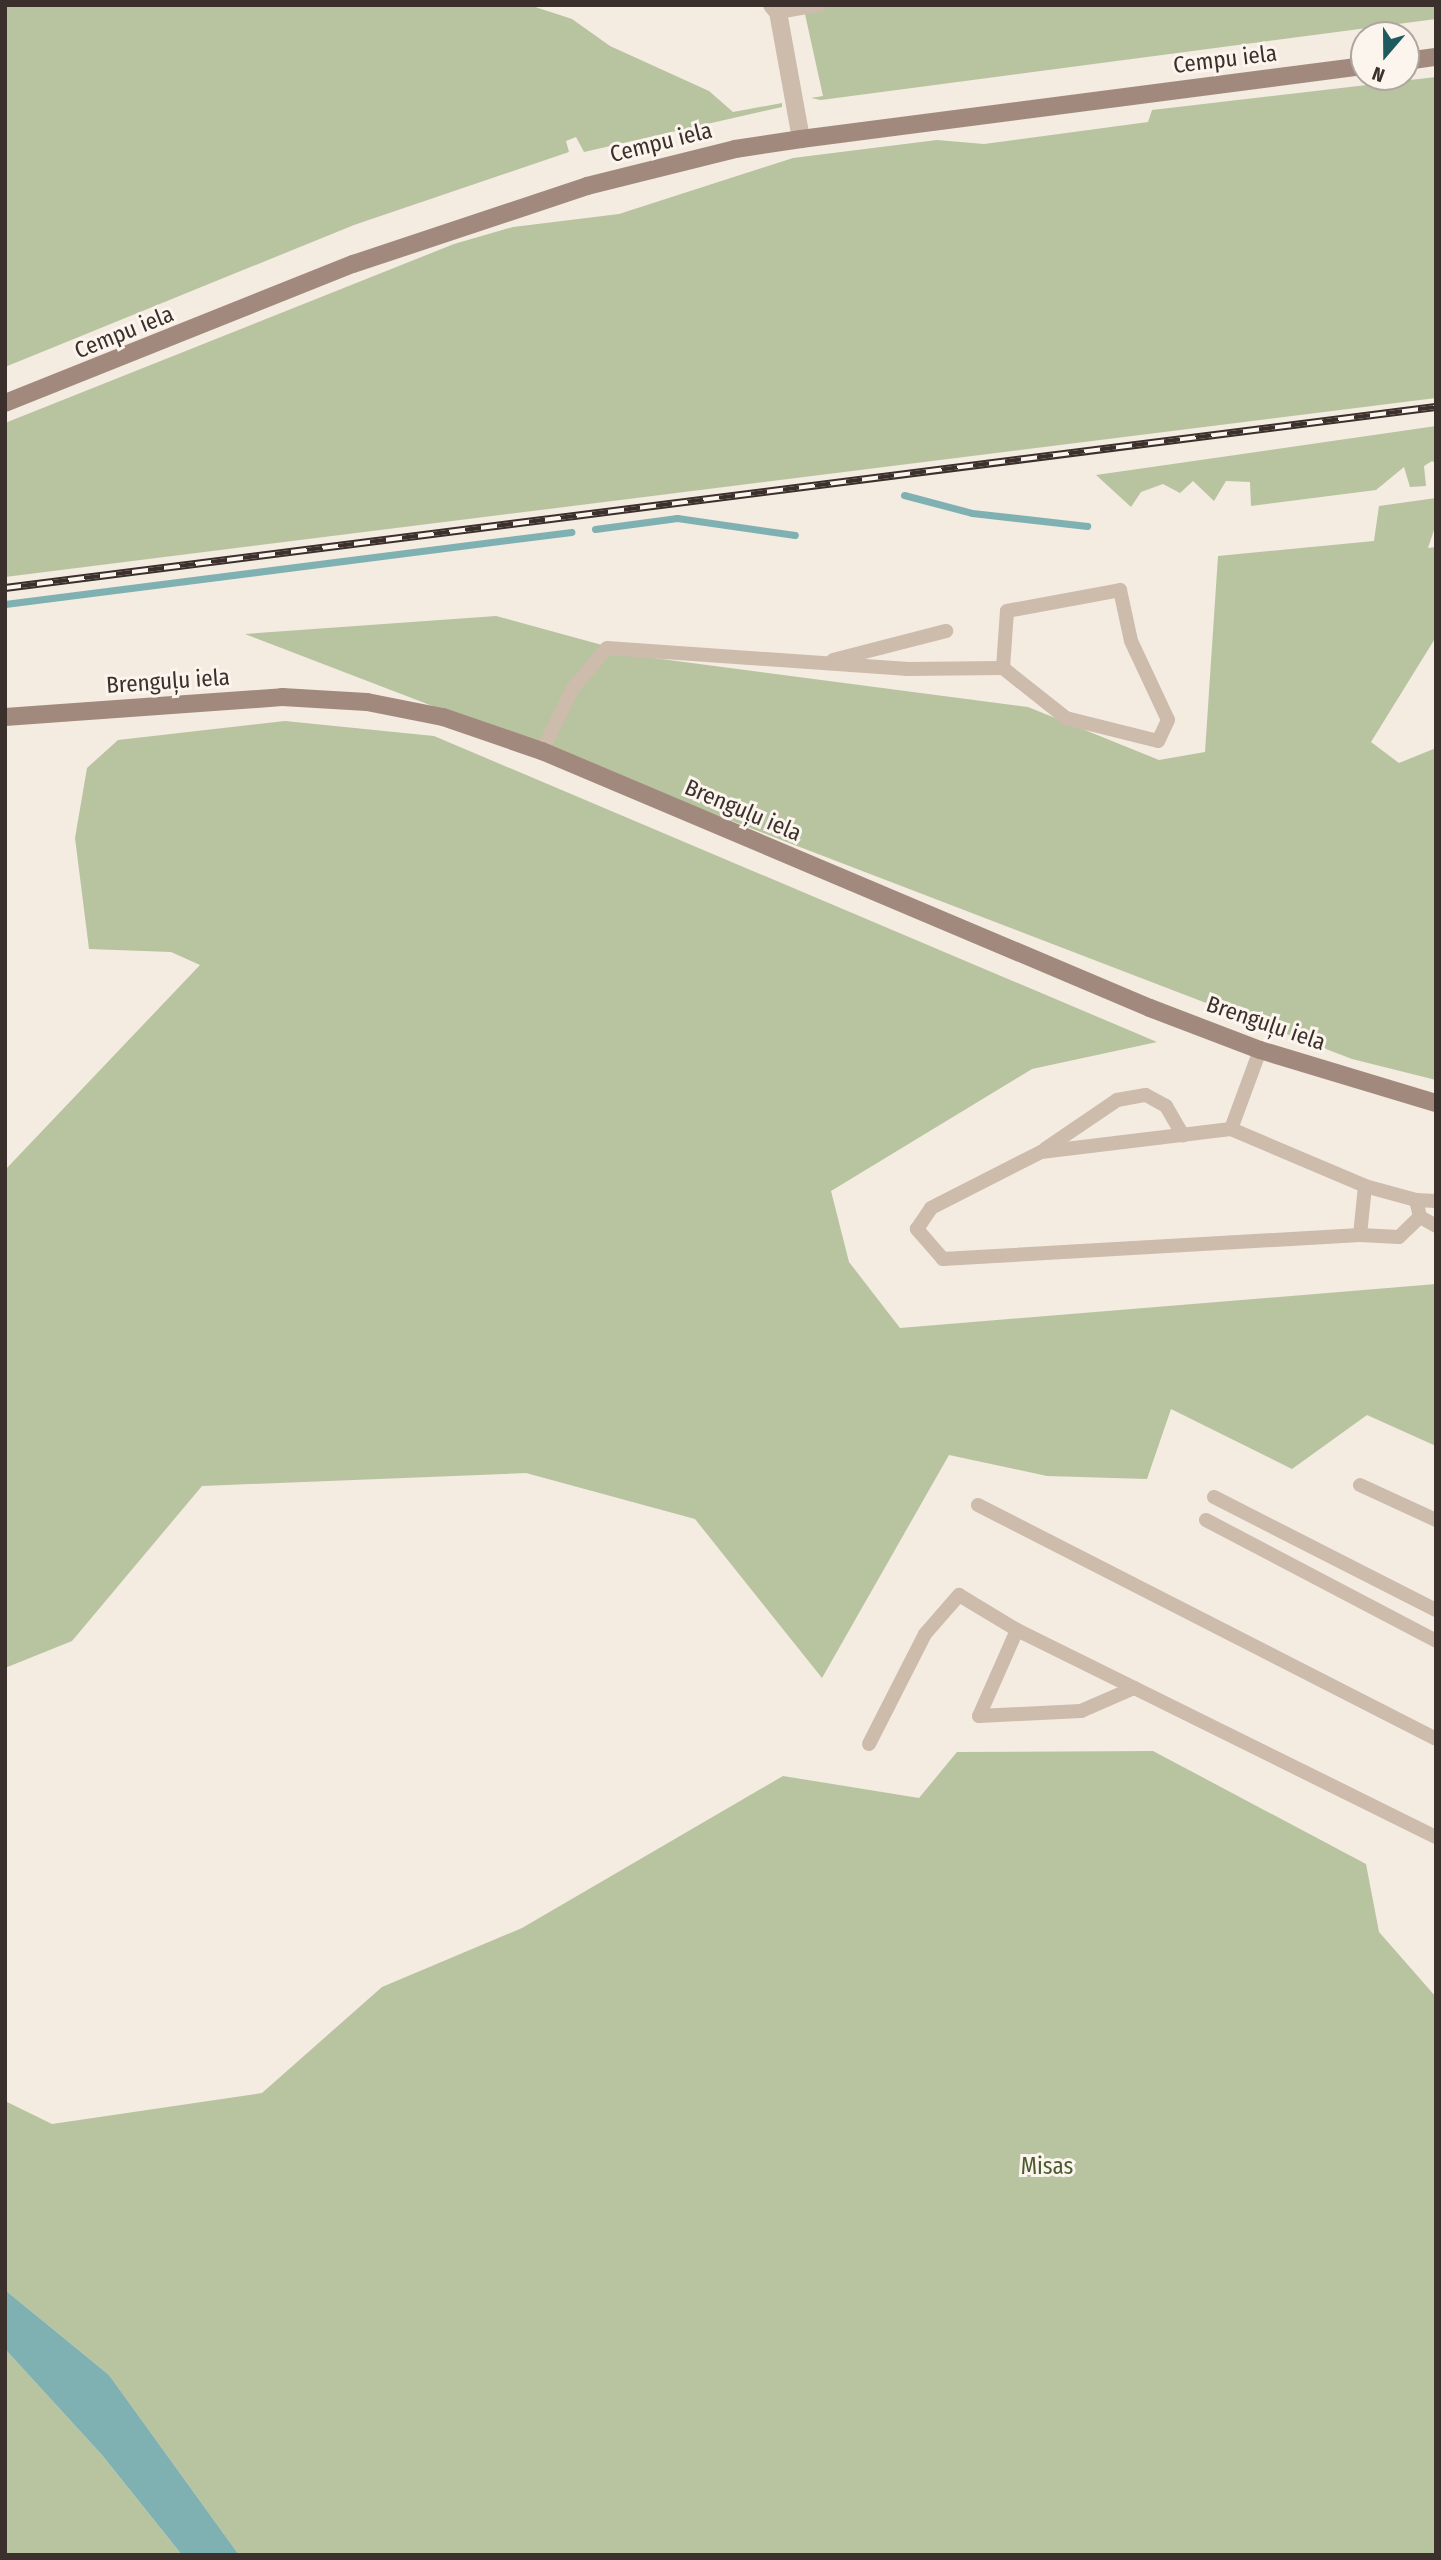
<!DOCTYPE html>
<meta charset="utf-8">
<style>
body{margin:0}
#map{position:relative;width:1441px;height:2560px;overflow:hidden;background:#f4ebe1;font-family:"Fira Sans Condensed",sans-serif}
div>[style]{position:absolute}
.green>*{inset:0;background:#b8c4a0}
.water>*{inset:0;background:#7fb0b2}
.stream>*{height:7px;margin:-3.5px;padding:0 3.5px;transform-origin:3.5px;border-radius:3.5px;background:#7fb0b2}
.lane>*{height:14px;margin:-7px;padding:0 7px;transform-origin:7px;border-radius:7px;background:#cdbbac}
.street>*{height:18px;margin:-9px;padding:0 9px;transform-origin:9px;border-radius:9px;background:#cdbbac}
.secondary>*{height:18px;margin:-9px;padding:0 9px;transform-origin:9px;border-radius:9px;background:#a18a7d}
.rail>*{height:8px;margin-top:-4px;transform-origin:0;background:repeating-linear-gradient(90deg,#fbf5ee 0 16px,#3b302b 0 32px);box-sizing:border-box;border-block:2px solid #3b302b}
span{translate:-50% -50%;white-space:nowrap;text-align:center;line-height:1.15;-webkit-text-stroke:6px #fbf5ee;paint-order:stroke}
.street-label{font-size:23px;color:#3b302b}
.park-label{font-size:23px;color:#4a5a2e}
.frame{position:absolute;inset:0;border:7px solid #3b302b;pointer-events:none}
.north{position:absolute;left:1350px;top:21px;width:70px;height:70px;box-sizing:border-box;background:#fbf5ee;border:2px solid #aea6a0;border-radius:50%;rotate:200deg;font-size:19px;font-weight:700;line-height:28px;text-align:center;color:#3b302b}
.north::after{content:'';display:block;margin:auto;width:24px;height:32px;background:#1f5a5e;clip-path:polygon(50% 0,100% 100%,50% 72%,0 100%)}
</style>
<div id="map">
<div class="green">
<div style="clip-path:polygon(5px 5px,529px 5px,572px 19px,610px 46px,709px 91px,733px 112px,782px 103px,782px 107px,584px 152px,576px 137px,566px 141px,569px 152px,354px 225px,5px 367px)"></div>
<div style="clip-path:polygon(803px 5px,1436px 5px,1436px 19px,821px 100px,811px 98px,823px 96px)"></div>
<div style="clip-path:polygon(1436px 77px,1436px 398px,5px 577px,5px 423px,454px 244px,513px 227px,619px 214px,793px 158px,937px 140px,984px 144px,1148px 122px,1152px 110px)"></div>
<div style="clip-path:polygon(1436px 426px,1436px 464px,1432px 461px,1424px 466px,1426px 486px,1410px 487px,1404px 467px,1376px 490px,1251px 506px,1250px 482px,1226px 481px,1214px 501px,1193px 481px,1180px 493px,1163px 484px,1141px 492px,1131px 507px,1096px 475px)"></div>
<div style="clip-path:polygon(1436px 498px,1436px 524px,1428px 548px,1436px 547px,1436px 637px,1371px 742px,1399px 763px,1436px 748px,1436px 1080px,1352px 1059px,245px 634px,496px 616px,646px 657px,1028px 707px,1159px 760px,1205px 752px,1218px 556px,1374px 541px,1379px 506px)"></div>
<div style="clip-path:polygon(285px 721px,434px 736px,1157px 1042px,1032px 1069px,831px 1191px,849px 1262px,900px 1328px,1436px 1284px,1436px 1446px,1367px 1415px,1292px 1469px,1171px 1409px,1147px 1479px,1047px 1476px,949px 1455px,822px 1678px,695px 1519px,526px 1473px,202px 1486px,72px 1641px,5px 1668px,5px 1170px,200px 965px,171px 952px,89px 949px,75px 838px,87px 768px,118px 740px)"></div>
<div style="clip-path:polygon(1153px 1751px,1366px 1864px,1379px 1932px,1436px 1997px,1436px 2555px,239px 2555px,109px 2375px,5px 2290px,5px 2101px,52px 2124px,262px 2093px,382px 1987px,522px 1928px,783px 1776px,919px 1798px,957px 1752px)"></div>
<div style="clip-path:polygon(5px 2349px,102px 2455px,182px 2555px,5px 2555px)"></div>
</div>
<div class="water">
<div style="clip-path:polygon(5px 2290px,109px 2375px,239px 2555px,182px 2555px,102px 2455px,5px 2349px)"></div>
</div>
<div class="stream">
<div style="left:904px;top:495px;width:70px;rotate:14.8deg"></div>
<div style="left:972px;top:513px;width:116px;rotate:6.4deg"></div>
<div style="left:595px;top:529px;width:83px;rotate:-7.6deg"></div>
<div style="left:677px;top:518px;width:119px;rotate:8.2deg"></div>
<div style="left:5px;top:604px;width:571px;rotate:-7.25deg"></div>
</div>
<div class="lane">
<div style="left:778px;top:12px;width:42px;rotate:-9.7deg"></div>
<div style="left:833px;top:660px;width:117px;rotate:-14.4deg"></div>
<div style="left:542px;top:751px;width:70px;rotate:-63.8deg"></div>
<div style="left:573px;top:688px;width:52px;rotate:-49.6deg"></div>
<div style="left:607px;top:648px;width:302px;rotate:4deg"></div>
<div style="left:908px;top:669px;width:95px;rotate:-0.6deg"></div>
<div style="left:1003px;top:668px;width:57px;rotate:-86deg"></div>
<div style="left:1007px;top:611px;width:115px;rotate:-10.5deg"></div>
<div style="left:1120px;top:590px;width:52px;rotate:77.8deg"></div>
<div style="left:1131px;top:641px;width:87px;rotate:64.9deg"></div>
<div style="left:1168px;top:720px;width:23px;rotate:115deg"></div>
<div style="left:1158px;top:741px;width:95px;rotate:-166deg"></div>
<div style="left:1066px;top:718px;width:80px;rotate:-141.6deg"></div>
<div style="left:1231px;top:1129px;width:146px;rotate:23deg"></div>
<div style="left:1365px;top:1186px;width:49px;rotate:95.8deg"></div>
<div style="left:1360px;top:1235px;width:418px;rotate:176.7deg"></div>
<div style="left:943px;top:1259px;width:40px;rotate:-131deg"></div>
<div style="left:917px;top:1229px;width:25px;rotate:-56deg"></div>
<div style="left:931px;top:1208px;width:123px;rotate:-27deg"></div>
<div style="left:1041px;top:1152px;width:191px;rotate:-6.9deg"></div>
<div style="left:1231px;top:1129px;width:84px;rotate:-69.8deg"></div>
<div style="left:1045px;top:1149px;width:87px;rotate:-34.2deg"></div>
<div style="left:1117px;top:1100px;width:29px;rotate:-10deg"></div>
<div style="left:1146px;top:1095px;width:23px;rotate:29deg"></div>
<div style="left:1166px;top:1106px;width:34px;rotate:60deg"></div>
<div style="left:1416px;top:1200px;width:20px;rotate:3deg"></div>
<div style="left:1420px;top:1217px;width:18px;rotate:29deg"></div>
<div style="left:1360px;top:1235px;width:39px;rotate:3deg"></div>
<div style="left:1399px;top:1237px;width:29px;rotate:-44deg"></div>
<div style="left:1420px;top:1217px;width:17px;rotate:-103deg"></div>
<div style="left:1416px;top:1200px;width:53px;rotate:-164.6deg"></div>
<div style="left:1360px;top:1485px;width:84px;rotate:24.7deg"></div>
<div style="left:1214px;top:1497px;width:249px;rotate:27deg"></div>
<div style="left:978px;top:1505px;width:514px;rotate:27.06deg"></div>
<div style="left:1206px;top:1520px;width:260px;rotate:27.7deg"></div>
<div style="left:1017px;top:1630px;width:94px;rotate:113.8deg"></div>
<div style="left:979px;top:1716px;width:102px;rotate:-2.8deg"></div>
<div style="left:1081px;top:1711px;width:58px;rotate:-23.5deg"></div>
<div style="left:869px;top:1744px;width:123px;rotate:-63deg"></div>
<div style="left:925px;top:1634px;width:52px;rotate:-48.9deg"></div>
<div style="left:959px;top:1595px;width:68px;rotate:31.1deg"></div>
<div style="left:1017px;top:1630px;width:467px;rotate:26.3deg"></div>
</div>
<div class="street">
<div style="left:772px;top:5px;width:9px;rotate:49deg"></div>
<div style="left:778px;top:12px;width:129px;rotate:79.7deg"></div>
</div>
<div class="secondary">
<div style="left:1406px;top:61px;width:30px;rotate:-8deg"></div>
<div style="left:5px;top:403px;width:375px;rotate:-21.8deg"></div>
<div style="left:353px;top:264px;width:247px;rotate:-18.4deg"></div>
<div style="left:587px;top:186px;width:153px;rotate:-14deg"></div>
<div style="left:735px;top:149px;width:67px;rotate:-8.6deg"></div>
<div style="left:801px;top:139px;width:568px;rotate:-7.39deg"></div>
<div style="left:5px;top:717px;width:278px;rotate:-4.1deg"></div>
<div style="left:282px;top:697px;width:85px;rotate:3.4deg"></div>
<div style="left:367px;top:702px;width:77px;rotate:11.2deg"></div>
<div style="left:443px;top:717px;width:105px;rotate:19deg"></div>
<div style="left:542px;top:751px;width:660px;rotate:22.91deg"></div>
<div style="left:1150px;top:1008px;width:118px;rotate:20.9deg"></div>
<div style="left:1260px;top:1050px;width:184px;rotate:16.8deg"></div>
</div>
<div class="rail">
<div style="left:5px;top:588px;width:1442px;rotate:-7.21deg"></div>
</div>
<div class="street-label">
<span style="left:1225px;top:59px;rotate:-7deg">Cempu iela</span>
<span style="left:661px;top:142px;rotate:-14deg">Cempu iela</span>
<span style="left:124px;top:332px;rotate:-22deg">Cempu iela</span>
<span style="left:168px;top:681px;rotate:-4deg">Brenguļu iela</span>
<span style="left:743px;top:810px;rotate:23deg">Brenguļu iela</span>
<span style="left:1266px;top:1023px;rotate:19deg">Brenguļu iela</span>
</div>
<div class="park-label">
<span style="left:1047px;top:2166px">Misas</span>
</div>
<div class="frame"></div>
<div class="north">N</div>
</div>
